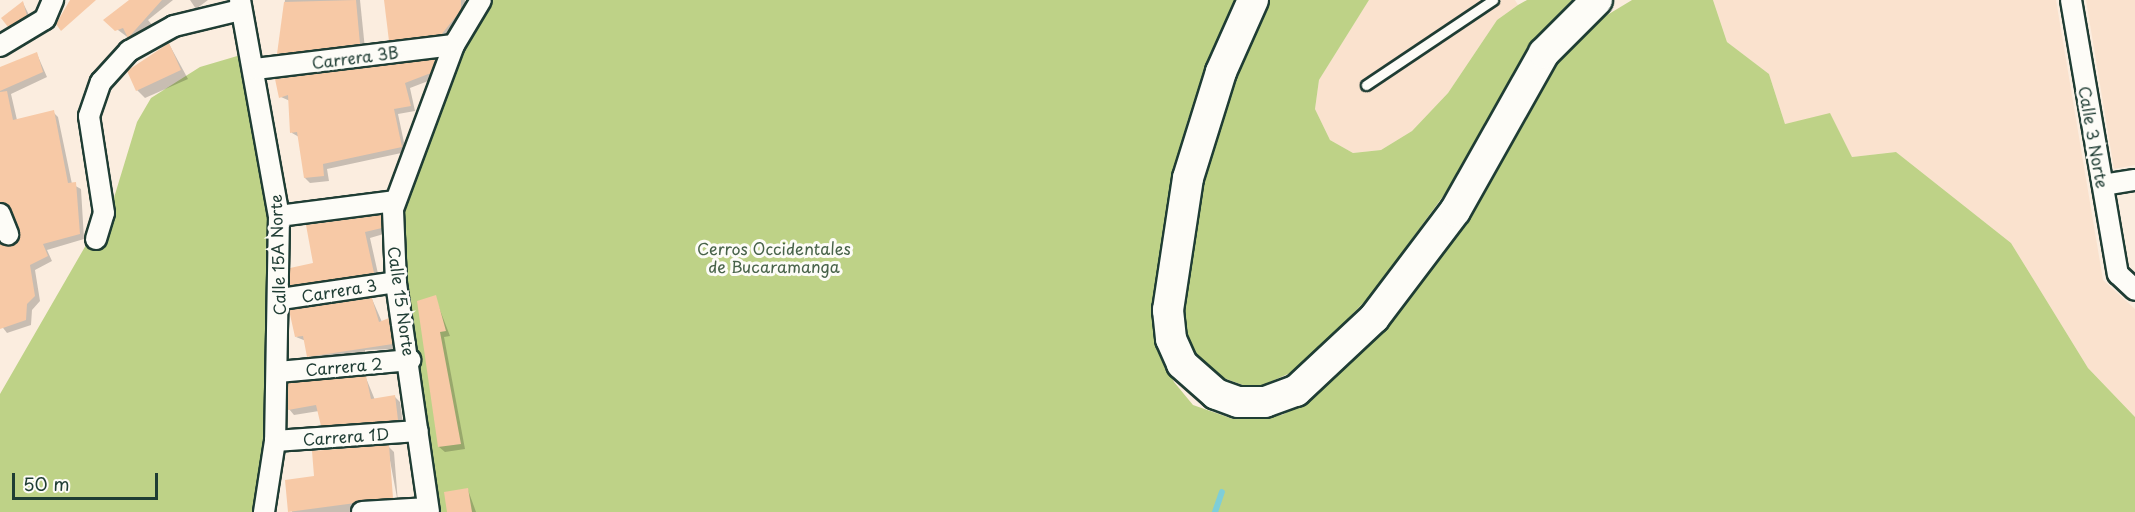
<!DOCTYPE html>
<style>
body{margin:0}
#map{position:relative;width:2135px;height:512px;overflow:hidden;background:#fbeddf;font-family:"Playpen Sans",sans-serif}
div>[style]{position:absolute}
.built>*{inset:0;background:#fae2ce}
.green>*{inset:0;background:#bed287}
.shadow>*{inset:0;background:#0003}
.stream>*{height:6px;margin:-3px;padding:0 3px;transform-origin:3px;border-radius:3px;background:#7eced9}
.building>*{inset:0;background:#f7c9a6}
.roads{filter:drop-shadow(2px 0 #1f3d34) drop-shadow(-2px 0 #1f3d34) drop-shadow(0 2px #1f3d34) drop-shadow(0 -2px #1f3d34)}
.service>*{height:9px;margin:-4.5px;padding:0 4.5px;transform-origin:4.5px;border-radius:4.5px;background:#fdfcf7}
.minor>*{height:20px;margin:-10px;padding:0 10px;transform-origin:10px;border-radius:10px;background:#fdfcf7}
.primary>*{height:30px;margin:-15px;padding:0 15px;transform-origin:15px;border-radius:15px;background:#fdfcf7}
span{translate:-50% -50%;white-space:nowrap;text-align:center;line-height:1.15;-webkit-text-stroke:6px #fdfcf7;paint-order:stroke}
.street-label{font-size:16px;color:#1f3d34}
.park-label{font-size:16px;color:#476249}
.scale{position:absolute;left:12px;top:473px;width:146px;height:27px;box-sizing:border-box;border:3px solid #1f3d34;border-top:0;padding-left:8px;font-size:18px;line-height:21px;white-space:nowrap;color:#1f3d34;-webkit-text-stroke:4px #fdfcf7;paint-order:stroke}
</style>
<div id="map">
<div class="built">
<div style="clip-path:polygon(1369px 0,1515px 0,1518px 5px,1497px 20px,1448px 93px,1412px 131px,1381px 150px,1353px 153px,1330px 140px,1315px 109px,1319px 80px)"></div>
<div style="clip-path:polygon(1713px 0,2056px 0,2103px 280px,2135px 309px,2135px 417px,2088px 368px,2011px 243px,1896px 152px,1852px 157px,1830px 114px,1785px 124px,1769px 74px,1727px 42px)"></div>
<div style="clip-path:polygon(2086px 0,2135px 0,2135px 165px,2114px 169px)"></div>
</div>
<div class="green">
<div style="clip-path:polygon(488px 0,1237px 0,1188px 119px,1169px 190px,1154px 305px,1161px 354px,1174px 382px,1193px 405px,1233px 419px,1282px 415px,1313px 398px,1384px 329px,1458px 233px,1539px 83px,1589px 26px,1632px 0,1713px 0,1727px 42px,1769px 74px,1785px 124px,1830px 113px,1852px 157px,1896px 152px,2011px 243px,2088px 368px,2135px 417px,2135px 512px,432px 512px,396px 209px,458px 49px)"></div>
<div style="clip-path:polygon(1270px 0,1369px 0,1319px 80px,1315px 109px,1330px 140px,1353px 153px,1381px 150px,1412px 131px,1448px 93px,1497px 20px,1518px 5px,1527px 0,1572px 0,1529px 44px,1463px 169px,1370px 296px,1299px 369px,1254px 389px,1218px 376px,1199px 359px,1186px 334px,1184px 291px,1208px 164px,1234px 74px)"></div>
<div style="clip-path:polygon(244px 54px,270px 218px,273px 374px,260px 512px,0 512px,0 394px,86px 245px,98px 240px,106px 224px,137px 122px,151px 98px,200px 67px)"></div>
</div>
<div class="shadow">
<div style="clip-path:polygon(132px 0,173px 0,148px 20px,153px 26px,134px 42px,106px 21px)"></div>
<div style="clip-path:polygon(190px 0,208px 0,196px 9px)"></div>
<div style="clip-path:polygon(285px 0,360px 0,365px 49px,284px 59px,279px 54px)"></div>
<div style="clip-path:polygon(385px 0,465px 0,465px 16px,454px 35px,396px 45px)"></div>
<div style="clip-path:polygon(23px 3px,32px 21px,15px 31px,3px 19px)"></div>
<div style="clip-path:polygon(169px 44px,188px 79px,145px 98px,137px 90px)"></div>
<div style="clip-path:polygon(37px 54px,47px 77px,11px 94px,17px 120px,53px 112px,58px 117px,72px 184px,81px 189px,84px 239px,47px 250px,52px 261px,35px 270px,40px 301px,32px 310px,31px 325px,7px 333px,0 324px,0 260px,21px 250px,21px 230px,0 193px,0 73px)"></div>
<div style="clip-path:polygon(434px 61px,439px 66px,436px 78px,410px 88px,415px 111px,398px 114px,406px 152px,327px 169px,329px 181px,310px 183px,305px 178px,299px 137px,292px 133px,290px 101px,281px 97px,276px 80px)"></div>
<div style="clip-path:polygon(380px 216px,387px 233px,370px 238px,379px 278px,297px 290px,291px 285px)"></div>
<div style="clip-path:polygon(435px 297px,450px 336px,444px 337px,465px 449px,445px 452px,439px 447px)"></div>
<div style="clip-path:polygon(372px 299px,382px 322px,394px 325px,397px 349px,365px 350px,366px 357px,314px 362px,309px 357px,306px 341px,296px 337px)"></div>
<div style="clip-path:polygon(366px 378px,375px 400px,395px 397px,400px 402px,403px 425px,328px 431px,319px 411px,294px 415px,289px 409px)"></div>
<div style="clip-path:polygon(389px 447px,394px 452px,398px 503px,388px 450px,392px 504px,358px 512px,292px 512px,287px 481px,316px 477px)"></div>
<div style="clip-path:polygon(468px 490px,476px 512px,448px 512px)"></div>
</div>
<div class="stream">
<div style="left:1215px;top:512px;width:21px;rotate:-71deg"></div>
</div>
<div class="building">
<div style="clip-path:polygon(70px 0,96px 0,61px 31px,56px 24px)"></div>
<div style="clip-path:polygon(129px 0,162px 0,128px 38px,123px 28px,115px 31px,103px 20px)"></div>
<div style="clip-path:polygon(356px 0,360px 44px,277px 54px,284px 2px)"></div>
<div style="clip-path:polygon(384px 0,461px 0,461px 10px,441px 35px,389px 41px)"></div>
<div style="clip-path:polygon(23px 1px,27px 16px,8px 27px,1px 18px)"></div>
<div style="clip-path:polygon(169px 43px,181px 70px,136px 91px,127px 71px)"></div>
<div style="clip-path:polygon(37px 52px,43px 72px,0 91px,0 67px)"></div>
<div style="clip-path:polygon(435px 59px,431px 73px,405px 83px,411px 106px,394px 109px,402px 147px,323px 164px,324px 176px,304px 178px,297px 132px,290px 133px,288px 95px,279px 98px,275px 79px)"></div>
<div style="clip-path:polygon(7px 91px,13px 120px,54px 110px,68px 183px,76px 182px,80px 234px,43px 244px,48px 256px,30px 265px,35px 296px,27px 304px,26px 320px,0 329px,0 243px,12px 245px,20px 235px,11px 209px,0 202px,0 92px)"></div>
<div style="clip-path:polygon(381px 215px,382px 228px,365px 232px,374px 273px,290px 286px,290px 268px,313px 263px,306px 225px)"></div>
<div style="clip-path:polygon(436px 295px,446px 331px,440px 332px,461px 444px,438px 447px,417px 301px)"></div>
<div style="clip-path:polygon(372px 298px,379px 322px,389px 318px,393px 344px,307px 357px,303px 336px,295px 337px,289px 310px)"></div>
<div style="clip-path:polygon(366px 376px,371px 399px,395px 395px,398px 420px,321px 426px,316px 405px,288px 410px,288px 383px)"></div>
<div style="clip-path:polygon(389px 445px,393px 498px,288px 512px,285px 480px,314px 476px,312px 451px)"></div>
<div style="clip-path:polygon(468px 488px,472px 512px,447px 512px,444px 492px)"></div>
</div>
<div class="roads">
<div class="service">
<div style="left:1366px;top:85px;width:153px;rotate:-33.8deg"></div>
</div>
<div class="minor">
<div style="left:240px;top:0;width:219px;rotate:79.8deg"></div>
<div style="left:279px;top:216px;width:225px;rotate:91deg"></div>
<div style="left:275px;top:441px;width:72px;rotate:98.8deg"></div>
<div style="left:2071px;top:0;width:278px;rotate:80.3deg"></div>
<div style="left:2118px;top:274px;width:23px;rotate:43deg"></div>
<div style="left:0;top:46px;width:52px;rotate:-31deg"></div>
<div style="left:45px;top:19px;width:21px;rotate:-67deg"></div>
<div style="left:255px;top:69px;width:200px;rotate:-6.9deg"></div>
<div style="left:2103px;top:185px;width:32px;rotate:-9deg"></div>
<div style="left:0;top:214px;width:22px;rotate:68deg"></div>
<div style="left:279px;top:216px;width:116px;rotate:-7.4deg"></div>
<div style="left:96px;top:239px;width:27px;rotate:-73deg"></div>
<div style="left:104px;top:213px;width:98px;rotate:-98.8deg"></div>
<div style="left:89px;top:116px;width:36px;rotate:-71deg"></div>
<div style="left:101px;top:82px;width:42px;rotate:-47.9deg"></div>
<div style="left:129px;top:51px;width:51px;rotate:-29.1deg"></div>
<div style="left:174px;top:26px;width:68px;rotate:-13.6deg"></div>
<div style="left:281px;top:299px;width:116px;rotate:-8.4deg"></div>
<div style="left:278px;top:372px;width:133px;rotate:-5.2deg"></div>
<div style="left:275px;top:441px;width:143px;rotate:-4deg"></div>
<div style="left:362px;top:512px;width:66px;rotate:-3.5deg"></div>
<div style="left:429px;top:512px;width:232px;rotate:-98.2deg"></div>
<div style="left:396px;top:282px;width:73px;rotate:-92.4deg"></div>
<div style="left:393px;top:209px;width:175px;rotate:-69.6deg"></div>
<div style="left:454px;top:45px;width:52px;rotate:-59deg"></div>
</div>
<div class="primary">
<div style="left:1253px;top:0;width:79px;rotate:114deg"></div>
<div style="left:1221px;top:72px;width:111px;rotate:107.3deg"></div>
<div style="left:1188px;top:178px;width:134px;rotate:98.6deg"></div>
<div style="left:1168px;top:310px;width:29px;rotate:84deg"></div>
<div style="left:1171px;top:339px;width:27px;rotate:66deg"></div>
<div style="left:1182px;top:364px;width:45px;rotate:41.4deg"></div>
<div style="left:1216px;top:394px;width:23px;rotate:20deg"></div>
<div style="left:1238px;top:402px;width:27px"></div>
<div style="left:1265px;top:402px;width:33px;rotate:-20deg"></div>
<div style="left:1296px;top:391px;width:107px;rotate:-43.1deg"></div>
<div style="left:1374px;top:318px;width:134px;rotate:-52.9deg"></div>
<div style="left:1455px;top:211px;width:181px;rotate:-60.6deg"></div>
<div style="left:1544px;top:53px;width:75px;rotate:-45deg"></div>
</div>
</div>
<div class="street-label">
<span style="left:355px;top:57px;rotate:-7deg">Carrera 3B</span>
<span style="left:2094px;top:137px;rotate:80deg">Calle 3 Norte</span>
<span style="left:277px;top:255px;rotate:-92deg">Calle 15A Norte</span>
<span style="left:339px;top:290px;rotate:-9deg">Carrera 3</span>
<span style="left:402px;top:301px;rotate:82deg">Calle 15 Norte</span>
<span style="left:344px;top:366px;rotate:-5deg">Carrera 2</span>
<span style="left:346px;top:436px;rotate:-4deg">Carrera 1D</span>
</div>
<div class="park-label">
<span style="left:774px;top:257px">Cerros Occidentales<br>de Bucaramanga</span>
</div>
<div class="scale">50 m</div>
</div>
